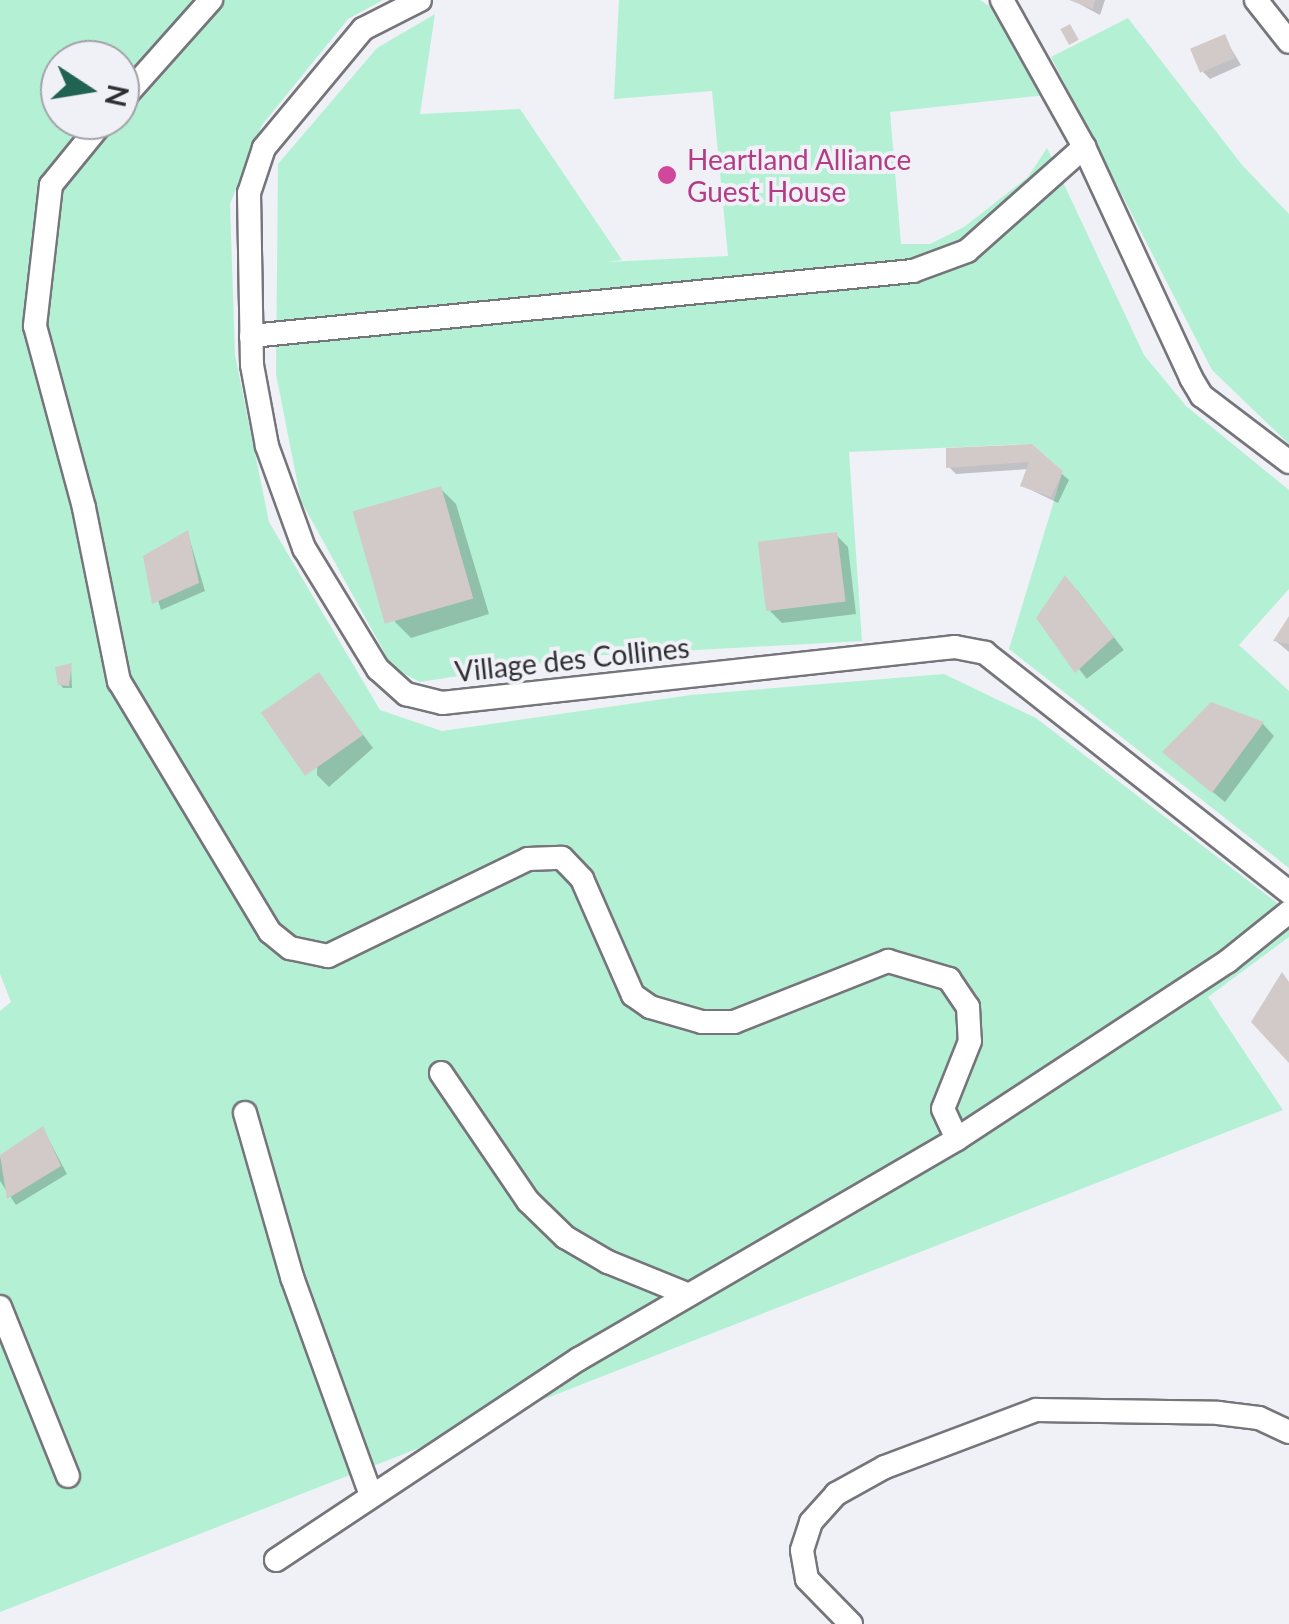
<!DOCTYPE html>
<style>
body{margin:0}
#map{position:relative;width:1289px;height:1624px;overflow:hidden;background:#f0f0f7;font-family:Lato,sans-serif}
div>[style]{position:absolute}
.green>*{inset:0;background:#b4f1d4}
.shadow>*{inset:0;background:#0003;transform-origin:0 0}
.building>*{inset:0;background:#d2cac8;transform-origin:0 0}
.roads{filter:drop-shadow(2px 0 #76757b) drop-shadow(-2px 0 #76757b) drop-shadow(0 2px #76757b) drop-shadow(0 -2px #76757b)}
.street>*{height:22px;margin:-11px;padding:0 11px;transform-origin:11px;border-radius:11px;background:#fff}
.dots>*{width:28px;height:28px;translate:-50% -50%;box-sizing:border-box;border:5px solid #f0f0f7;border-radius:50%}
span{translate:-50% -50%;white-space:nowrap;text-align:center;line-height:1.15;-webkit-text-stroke:8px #f0f0f7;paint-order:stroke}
.hotel-label{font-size:28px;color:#b23c85}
.left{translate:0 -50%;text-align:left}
.street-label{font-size:28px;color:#2e2e31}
.north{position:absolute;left:40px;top:40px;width:100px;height:100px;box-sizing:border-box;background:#f0f0f7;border:2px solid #a2a2a8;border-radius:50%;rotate:102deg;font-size:28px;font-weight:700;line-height:40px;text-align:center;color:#2e2e31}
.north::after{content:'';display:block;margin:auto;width:35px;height:45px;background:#216353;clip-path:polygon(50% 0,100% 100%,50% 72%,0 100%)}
</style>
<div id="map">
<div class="green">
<div style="clip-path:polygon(evenodd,0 0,383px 0,348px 19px,262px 125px,230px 204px,235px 355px,269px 522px,380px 710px,442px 731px,691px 695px,944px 674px,1036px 718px,1289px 912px,1289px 937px,1208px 997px,1283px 1110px,0 1612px,0 1011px,11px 1002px,0 974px,0 0,60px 60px,120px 60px,120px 120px,60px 120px,60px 60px)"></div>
<div style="clip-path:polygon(619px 0,980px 0,989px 6px,1046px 95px,890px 112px,901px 244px,930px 244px,964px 227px,1028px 177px,1047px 148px,1144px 355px,1186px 406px,1289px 490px,1289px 589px,1239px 645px,1289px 691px,1289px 868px,1009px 649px,1063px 471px,1032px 444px,849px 452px,862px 641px,588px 656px,420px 682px,393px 668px,301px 501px,276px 374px,278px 164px,377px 48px,435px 14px,420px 114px,520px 109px,622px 260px,606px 262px,728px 256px,712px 91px,614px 99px)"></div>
<div style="clip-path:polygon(1128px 18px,1242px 165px,1289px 214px,1289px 444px,1212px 370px,1051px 57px)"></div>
</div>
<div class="shadow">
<div style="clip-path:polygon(1105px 0,1100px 15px,1074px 1px,1075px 0)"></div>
<div style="clip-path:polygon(1224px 37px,1241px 65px,1210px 79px,1203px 72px)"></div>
<div style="clip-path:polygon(1031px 447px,1069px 480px,1058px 503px,1023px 486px,1029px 469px,956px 474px,949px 467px)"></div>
<div style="clip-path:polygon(440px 488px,456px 504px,489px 614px,411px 638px,395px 622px)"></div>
<div style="clip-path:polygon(188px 534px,205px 591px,161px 610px,145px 558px)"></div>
<div style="clip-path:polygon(836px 535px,848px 547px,856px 614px,782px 623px,770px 611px)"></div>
<div style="left:1077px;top:590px;width:76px;height:47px;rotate:52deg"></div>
<div style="clip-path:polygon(1289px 621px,1289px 652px,1276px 641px)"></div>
<div style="clip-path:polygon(71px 666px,72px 688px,63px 688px,60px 684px)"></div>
<div style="clip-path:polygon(319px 676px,373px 748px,329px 787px,317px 775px)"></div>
<div style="clip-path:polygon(1211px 705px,1263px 724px,1274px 736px,1225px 802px,1177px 763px)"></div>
<div style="clip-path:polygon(43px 1129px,67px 1174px,16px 1205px,0 1181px,0 1158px)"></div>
</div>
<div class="building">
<div style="clip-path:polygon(1069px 0,1095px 0,1093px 9px)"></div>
<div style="left:1070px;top:24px;width:18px;height:11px;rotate:61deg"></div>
<div style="left:1225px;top:34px;width:26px;height:38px;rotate:67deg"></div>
<div style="clip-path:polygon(1032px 444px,1063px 471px,1051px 497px,1020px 486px,1029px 462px,946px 468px,946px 448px)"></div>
<div style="left:441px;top:486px;width:117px;height:92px;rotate:74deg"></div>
<div style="clip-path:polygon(188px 530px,199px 583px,152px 604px,143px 556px)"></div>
<div style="left:837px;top:532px;width:70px;height:80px;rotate:83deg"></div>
<div style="clip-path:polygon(1065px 575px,1114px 637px,1075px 673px,1036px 618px)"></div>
<div style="clip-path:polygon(1289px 616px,1289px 644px,1273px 641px)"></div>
<div style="clip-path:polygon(72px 663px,69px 686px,58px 685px,55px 667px)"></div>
<div style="left:319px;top:672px;width:77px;height:71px;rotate:55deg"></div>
<div style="clip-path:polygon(1211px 702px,1264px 722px,1212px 793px,1162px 752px)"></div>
<div style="clip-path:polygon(1282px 972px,1289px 982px,1289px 1063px,1251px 1022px)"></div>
<div style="clip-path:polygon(43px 1126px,61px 1166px,7px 1199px,0 1155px)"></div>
</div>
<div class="roads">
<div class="street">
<div style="left:420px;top:0;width:64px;rotate:153deg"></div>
<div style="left:363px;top:29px;width:155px;rotate:129.8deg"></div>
<div style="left:264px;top:148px;width:47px;rotate:108.4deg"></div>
<div style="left:249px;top:193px;width:172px;rotate:89deg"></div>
<div style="left:252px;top:365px;width:82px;rotate:79.5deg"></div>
<div style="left:267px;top:446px;width:109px;rotate:70.1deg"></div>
<div style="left:304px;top:548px;width:142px;rotate:58.6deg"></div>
<div style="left:378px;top:669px;width:38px;rotate:42deg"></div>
<div style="left:406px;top:694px;width:37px;rotate:14deg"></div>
<div style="left:442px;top:703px;width:516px;rotate:-6.23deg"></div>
<div style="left:955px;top:647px;width:31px;rotate:11deg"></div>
<div style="left:985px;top:653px;width:387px;rotate:38.2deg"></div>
<div style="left:1002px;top:0;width:168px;rotate:60.8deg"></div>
<div style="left:1084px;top:147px;width:255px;rotate:65.1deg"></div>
<div style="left:1191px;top:378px;width:21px;rotate:59deg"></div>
<div style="left:1202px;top:396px;width:109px;rotate:37.2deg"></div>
<div style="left:1256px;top:0;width:53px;rotate:51.8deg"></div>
<div style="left:120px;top:102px;width:137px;rotate:-48.3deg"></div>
<div style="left:104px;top:120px;width:84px;rotate:129.2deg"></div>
<div style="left:51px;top:185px;width:142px;rotate:96.5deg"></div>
<div style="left:35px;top:326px;width:188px;rotate:74.9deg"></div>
<div style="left:84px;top:508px;width:177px;rotate:78.6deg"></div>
<div style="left:119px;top:681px;width:293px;rotate:59deg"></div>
<div style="left:270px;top:932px;width:26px;rotate:39deg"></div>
<div style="left:290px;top:948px;width:39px;rotate:12deg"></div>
<div style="left:328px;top:956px;width:222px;rotate:-25.9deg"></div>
<div style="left:528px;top:859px;width:34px;rotate:-2deg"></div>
<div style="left:562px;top:858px;width:29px;rotate:46deg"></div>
<div style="left:582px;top:879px;width:127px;rotate:66.3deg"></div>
<div style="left:633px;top:995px;width:21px;rotate:35deg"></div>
<div style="left:650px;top:1007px;width:54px;rotate:16.1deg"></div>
<div style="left:702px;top:1022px;width:32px"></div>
<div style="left:734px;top:1022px;width:166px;rotate:-21.6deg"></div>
<div style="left:888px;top:961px;width:64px;rotate:16.4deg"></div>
<div style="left:949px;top:979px;width:34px;rotate:56deg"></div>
<div style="left:968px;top:1007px;width:34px;rotate:87deg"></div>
<div style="left:970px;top:1041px;width:73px;rotate:111.7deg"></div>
<div style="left:943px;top:1109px;width:33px;rotate:65deg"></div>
<div style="left:251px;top:336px;width:665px;rotate:-5.61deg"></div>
<div style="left:913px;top:271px;width:58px;rotate:-20.3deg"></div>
<div style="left:967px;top:251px;width:157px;rotate:-41.6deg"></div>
<div style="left:441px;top:1073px;width:155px;rotate:55.8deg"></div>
<div style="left:528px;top:1201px;width:52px;rotate:44.2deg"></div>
<div style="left:565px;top:1237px;width:50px;rotate:30.2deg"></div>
<div style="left:608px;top:1262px;width:85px;rotate:22.1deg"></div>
<div style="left:245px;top:1113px;width:171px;rotate:74deg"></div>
<div style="left:292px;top:1277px;width:230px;rotate:70.1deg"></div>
<div style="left:0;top:1307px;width:182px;rotate:68.1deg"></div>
<div style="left:276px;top:1560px;width:364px;rotate:-33.6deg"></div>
<div style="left:579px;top:1359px;width:437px;rotate:-30.2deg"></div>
<div style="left:957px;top:1139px;width:324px;rotate:-33.3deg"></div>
<div style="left:1228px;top:961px;width:78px;rotate:-38.8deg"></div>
<div style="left:851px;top:1624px;width:63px;rotate:-134.4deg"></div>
<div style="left:807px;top:1579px;width:29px;rotate:-100deg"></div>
<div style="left:802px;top:1550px;width:29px;rotate:-72deg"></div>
<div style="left:811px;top:1522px;width:38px;rotate:-48deg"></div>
<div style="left:836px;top:1494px;width:56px;rotate:-28.9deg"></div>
<div style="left:885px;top:1467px;width:161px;rotate:-20.7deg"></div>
<div style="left:1036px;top:1410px;width:182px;rotate:0.9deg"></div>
<div style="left:1218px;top:1413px;width:41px;rotate:7deg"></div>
<div style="left:1259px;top:1418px;width:33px;rotate:25deg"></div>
</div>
</div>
<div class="dots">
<div style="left:667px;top:175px;background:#d1479c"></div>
</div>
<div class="hotel-label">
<span class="left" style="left:687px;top:175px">Heartland Alliance<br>Guest House</span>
</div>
<div class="street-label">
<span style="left:572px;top:659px;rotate:-6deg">Village des Collines</span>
</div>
<div class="north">N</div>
</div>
